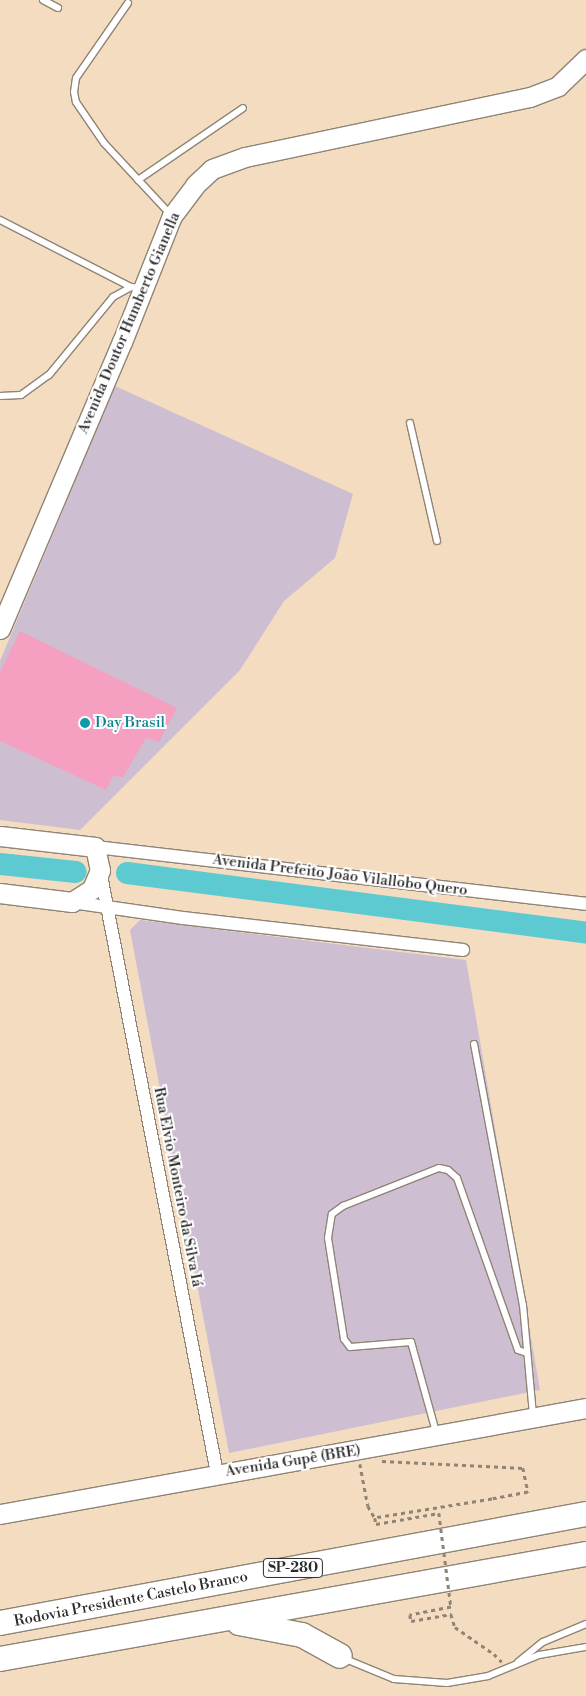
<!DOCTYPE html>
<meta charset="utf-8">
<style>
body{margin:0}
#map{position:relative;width:586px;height:1696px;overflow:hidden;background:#f3dcbf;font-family:"Libre Bodoni",serif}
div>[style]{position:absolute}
.industrial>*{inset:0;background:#cebed1}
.river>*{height:22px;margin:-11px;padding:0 11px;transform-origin:11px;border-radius:11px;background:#5dcad2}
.building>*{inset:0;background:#f5a0c1}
.path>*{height:2.5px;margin-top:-1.25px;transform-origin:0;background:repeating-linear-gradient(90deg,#8f8475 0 4px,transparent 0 8px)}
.roads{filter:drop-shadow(1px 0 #8f8475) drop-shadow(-1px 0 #8f8475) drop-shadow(0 1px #8f8475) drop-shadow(0 -1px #8f8475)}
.lane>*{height:6px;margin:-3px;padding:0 3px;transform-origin:3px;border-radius:3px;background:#fff}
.street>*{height:12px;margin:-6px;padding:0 6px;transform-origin:6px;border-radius:6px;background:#fff}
.secondary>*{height:19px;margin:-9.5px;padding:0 9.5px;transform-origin:9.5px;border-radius:9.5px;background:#fff}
.highway>*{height:24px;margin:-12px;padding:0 12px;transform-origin:12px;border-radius:12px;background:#fff}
.path-bridge>*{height:2.5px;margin-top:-1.25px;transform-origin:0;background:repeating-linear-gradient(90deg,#8f8475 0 4px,transparent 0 8px)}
.dots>*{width:14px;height:14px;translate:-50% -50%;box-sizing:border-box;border:2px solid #fff;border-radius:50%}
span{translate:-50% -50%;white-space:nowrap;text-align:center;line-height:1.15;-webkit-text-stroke:4px #fff;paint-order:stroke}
.shield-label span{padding:1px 4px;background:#fff;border:1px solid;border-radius:4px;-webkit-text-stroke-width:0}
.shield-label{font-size:14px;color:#2b2b2b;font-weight:700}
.street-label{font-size:15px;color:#2b2b2b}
.culture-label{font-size:15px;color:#0d838f}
.left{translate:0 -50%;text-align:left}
</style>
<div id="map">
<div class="industrial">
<div style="clip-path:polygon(115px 386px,353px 494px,335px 558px,284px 601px,240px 670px,80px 830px,0 820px,0 661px)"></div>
<div style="clip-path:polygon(140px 920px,466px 960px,540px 1390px,229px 1453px,130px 930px)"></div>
</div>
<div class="river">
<div style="left:0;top:864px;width:76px;rotate:6deg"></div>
<div style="left:127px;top:873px;width:463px;rotate:7.4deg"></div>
</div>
<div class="building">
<div style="clip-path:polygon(20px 631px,177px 708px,159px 742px,146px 738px,123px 777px,113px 776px,106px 790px,0 741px,0 672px)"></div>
</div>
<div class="path">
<div style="left:382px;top:1461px;width:141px;rotate:2.8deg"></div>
<div style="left:523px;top:1468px;width:25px;rotate:78deg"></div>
<div style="left:528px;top:1492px;width:37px;rotate:169deg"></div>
<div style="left:360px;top:1464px;width:43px;rotate:79.2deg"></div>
<div style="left:368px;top:1506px;width:14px;rotate:60deg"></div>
<div style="left:494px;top:1654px;width:11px;rotate:45deg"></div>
</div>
<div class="roads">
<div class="lane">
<div style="left:43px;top:0;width:17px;rotate:28deg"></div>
<div style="left:128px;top:3px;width:91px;rotate:124.7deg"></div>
<div style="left:76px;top:78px;width:14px;rotate:98deg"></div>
<div style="left:74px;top:92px;width:10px;rotate:79deg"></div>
<div style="left:76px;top:102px;width:50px;rotate:55.7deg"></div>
<div style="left:104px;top:143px;width:98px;rotate:47.1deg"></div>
<div style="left:138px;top:180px;width:127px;rotate:-34.4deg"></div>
<div style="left:0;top:220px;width:147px;rotate:27.1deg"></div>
<div style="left:0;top:396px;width:21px;rotate:-3deg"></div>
<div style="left:21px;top:395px;width:34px;rotate:-36deg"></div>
<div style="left:49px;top:375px;width:101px;rotate:-50.6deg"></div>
<div style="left:113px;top:297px;width:21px;rotate:-29deg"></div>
<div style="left:131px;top:287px;width:10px;rotate:6deg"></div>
<div style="left:410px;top:423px;width:121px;rotate:77.1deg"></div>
<div style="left:474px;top:1044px;width:266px;rotate:79.4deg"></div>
<div style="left:523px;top:1305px;width:110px;rotate:84.8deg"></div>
<div style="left:436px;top:1432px;width:93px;rotate:-105.5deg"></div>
<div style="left:411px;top:1342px;width:61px;rotate:175.3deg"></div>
<div style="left:350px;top:1347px;width:10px;rotate:-127deg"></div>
<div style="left:344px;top:1339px;width:102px;rotate:-99deg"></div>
<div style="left:328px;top:1238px;width:24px;rotate:-81deg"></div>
<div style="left:332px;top:1214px;width:14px;rotate:-36deg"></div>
<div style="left:343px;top:1206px;width:103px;rotate:-21.6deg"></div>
<div style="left:439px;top:1168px;width:9px;rotate:13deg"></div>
<div style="left:448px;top:1170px;width:12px;rotate:42deg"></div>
<div style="left:457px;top:1178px;width:182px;rotate:70.5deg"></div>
<div style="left:518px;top:1350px;width:9px;rotate:18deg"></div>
<div style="left:343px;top:1658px;width:55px;rotate:22.4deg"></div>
<div style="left:394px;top:1679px;width:53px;rotate:4.3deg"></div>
<div style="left:447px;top:1683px;width:42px;rotate:-9.7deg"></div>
<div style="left:488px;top:1676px;width:55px;rotate:-22.4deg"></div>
<div style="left:539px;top:1655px;width:48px;rotate:-9.7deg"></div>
<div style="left:518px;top:1662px;width:32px;rotate:-39deg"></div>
<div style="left:543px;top:1642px;width:47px;rotate:-22.7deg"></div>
</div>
<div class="street">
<div style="left:95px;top:847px;width:494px;rotate:6.6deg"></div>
<div style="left:100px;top:870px;width:614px;rotate:79.02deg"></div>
<div style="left:72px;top:902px;width:112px;rotate:8.2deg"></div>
<div style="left:183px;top:918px;width:282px;rotate:6.5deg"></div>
</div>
<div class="secondary">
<div style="left:0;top:629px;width:312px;rotate:-67deg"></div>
<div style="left:122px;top:342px;width:136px;rotate:-68.4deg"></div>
<div style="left:172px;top:216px;width:39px;rotate:-53deg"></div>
<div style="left:195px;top:185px;width:23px;rotate:-43deg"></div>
<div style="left:212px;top:169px;width:35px;rotate:-20deg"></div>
<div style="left:245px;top:157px;width:291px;rotate:-11.9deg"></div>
<div style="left:530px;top:97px;width:30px;rotate:-21deg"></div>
<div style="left:558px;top:86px;width:39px;rotate:-44deg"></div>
<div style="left:0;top:836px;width:96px;rotate:6.6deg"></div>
<div style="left:95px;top:847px;width:24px;rotate:78deg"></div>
<div style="left:100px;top:870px;width:21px;rotate:113deg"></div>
<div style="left:92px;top:889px;width:24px;rotate:147deg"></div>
<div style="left:72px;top:902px;width:73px;rotate:-172.9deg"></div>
<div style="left:0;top:1514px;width:596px;rotate:-10.25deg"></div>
</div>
<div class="highway">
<div style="left:0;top:1623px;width:596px;rotate:-10.54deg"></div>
<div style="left:239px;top:1623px;width:64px;rotate:10.8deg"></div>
<div style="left:302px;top:1635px;width:43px;rotate:28.9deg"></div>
<div style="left:0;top:1659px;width:595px;rotate:-10.16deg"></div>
</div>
</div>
<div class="path-bridge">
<div style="left:492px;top:1499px;width:119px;rotate:170.8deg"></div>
<div style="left:375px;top:1518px;width:6px;rotate:81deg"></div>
<div style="left:376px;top:1524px;width:64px;rotate:-9.9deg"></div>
<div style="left:439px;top:1513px;width:95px;rotate:82.7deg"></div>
<div style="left:451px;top:1607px;width:42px;rotate:169deg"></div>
<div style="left:410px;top:1615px;width:6px;rotate:81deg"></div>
<div style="left:411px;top:1621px;width:41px;rotate:-9.9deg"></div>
<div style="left:451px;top:1614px;width:14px;rotate:73deg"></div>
<div style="left:455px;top:1627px;width:47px;rotate:34.7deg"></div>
</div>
<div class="dots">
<div style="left:85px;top:723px;background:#0f9aa8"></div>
</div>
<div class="shield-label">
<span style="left:293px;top:1568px">SP-280</span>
</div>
<div class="street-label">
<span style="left:129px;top:323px;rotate:-67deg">Avenida Doutor Humberto Gianella</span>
<span style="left:340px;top:875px;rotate:7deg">Avenida Prefeito João Vilallobo Quero</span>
<span style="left:178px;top:1187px;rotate:79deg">Rua Elvio Monteiro da Silva Iá</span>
<span style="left:293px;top:1461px;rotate:-9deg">Avenida Gupê (BRE)</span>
<span style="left:131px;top:1599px;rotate:-11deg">Rodovia Presidente Castelo Branco</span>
</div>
<div class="culture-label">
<span class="left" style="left:95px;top:723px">Day Brasil</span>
</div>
</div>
